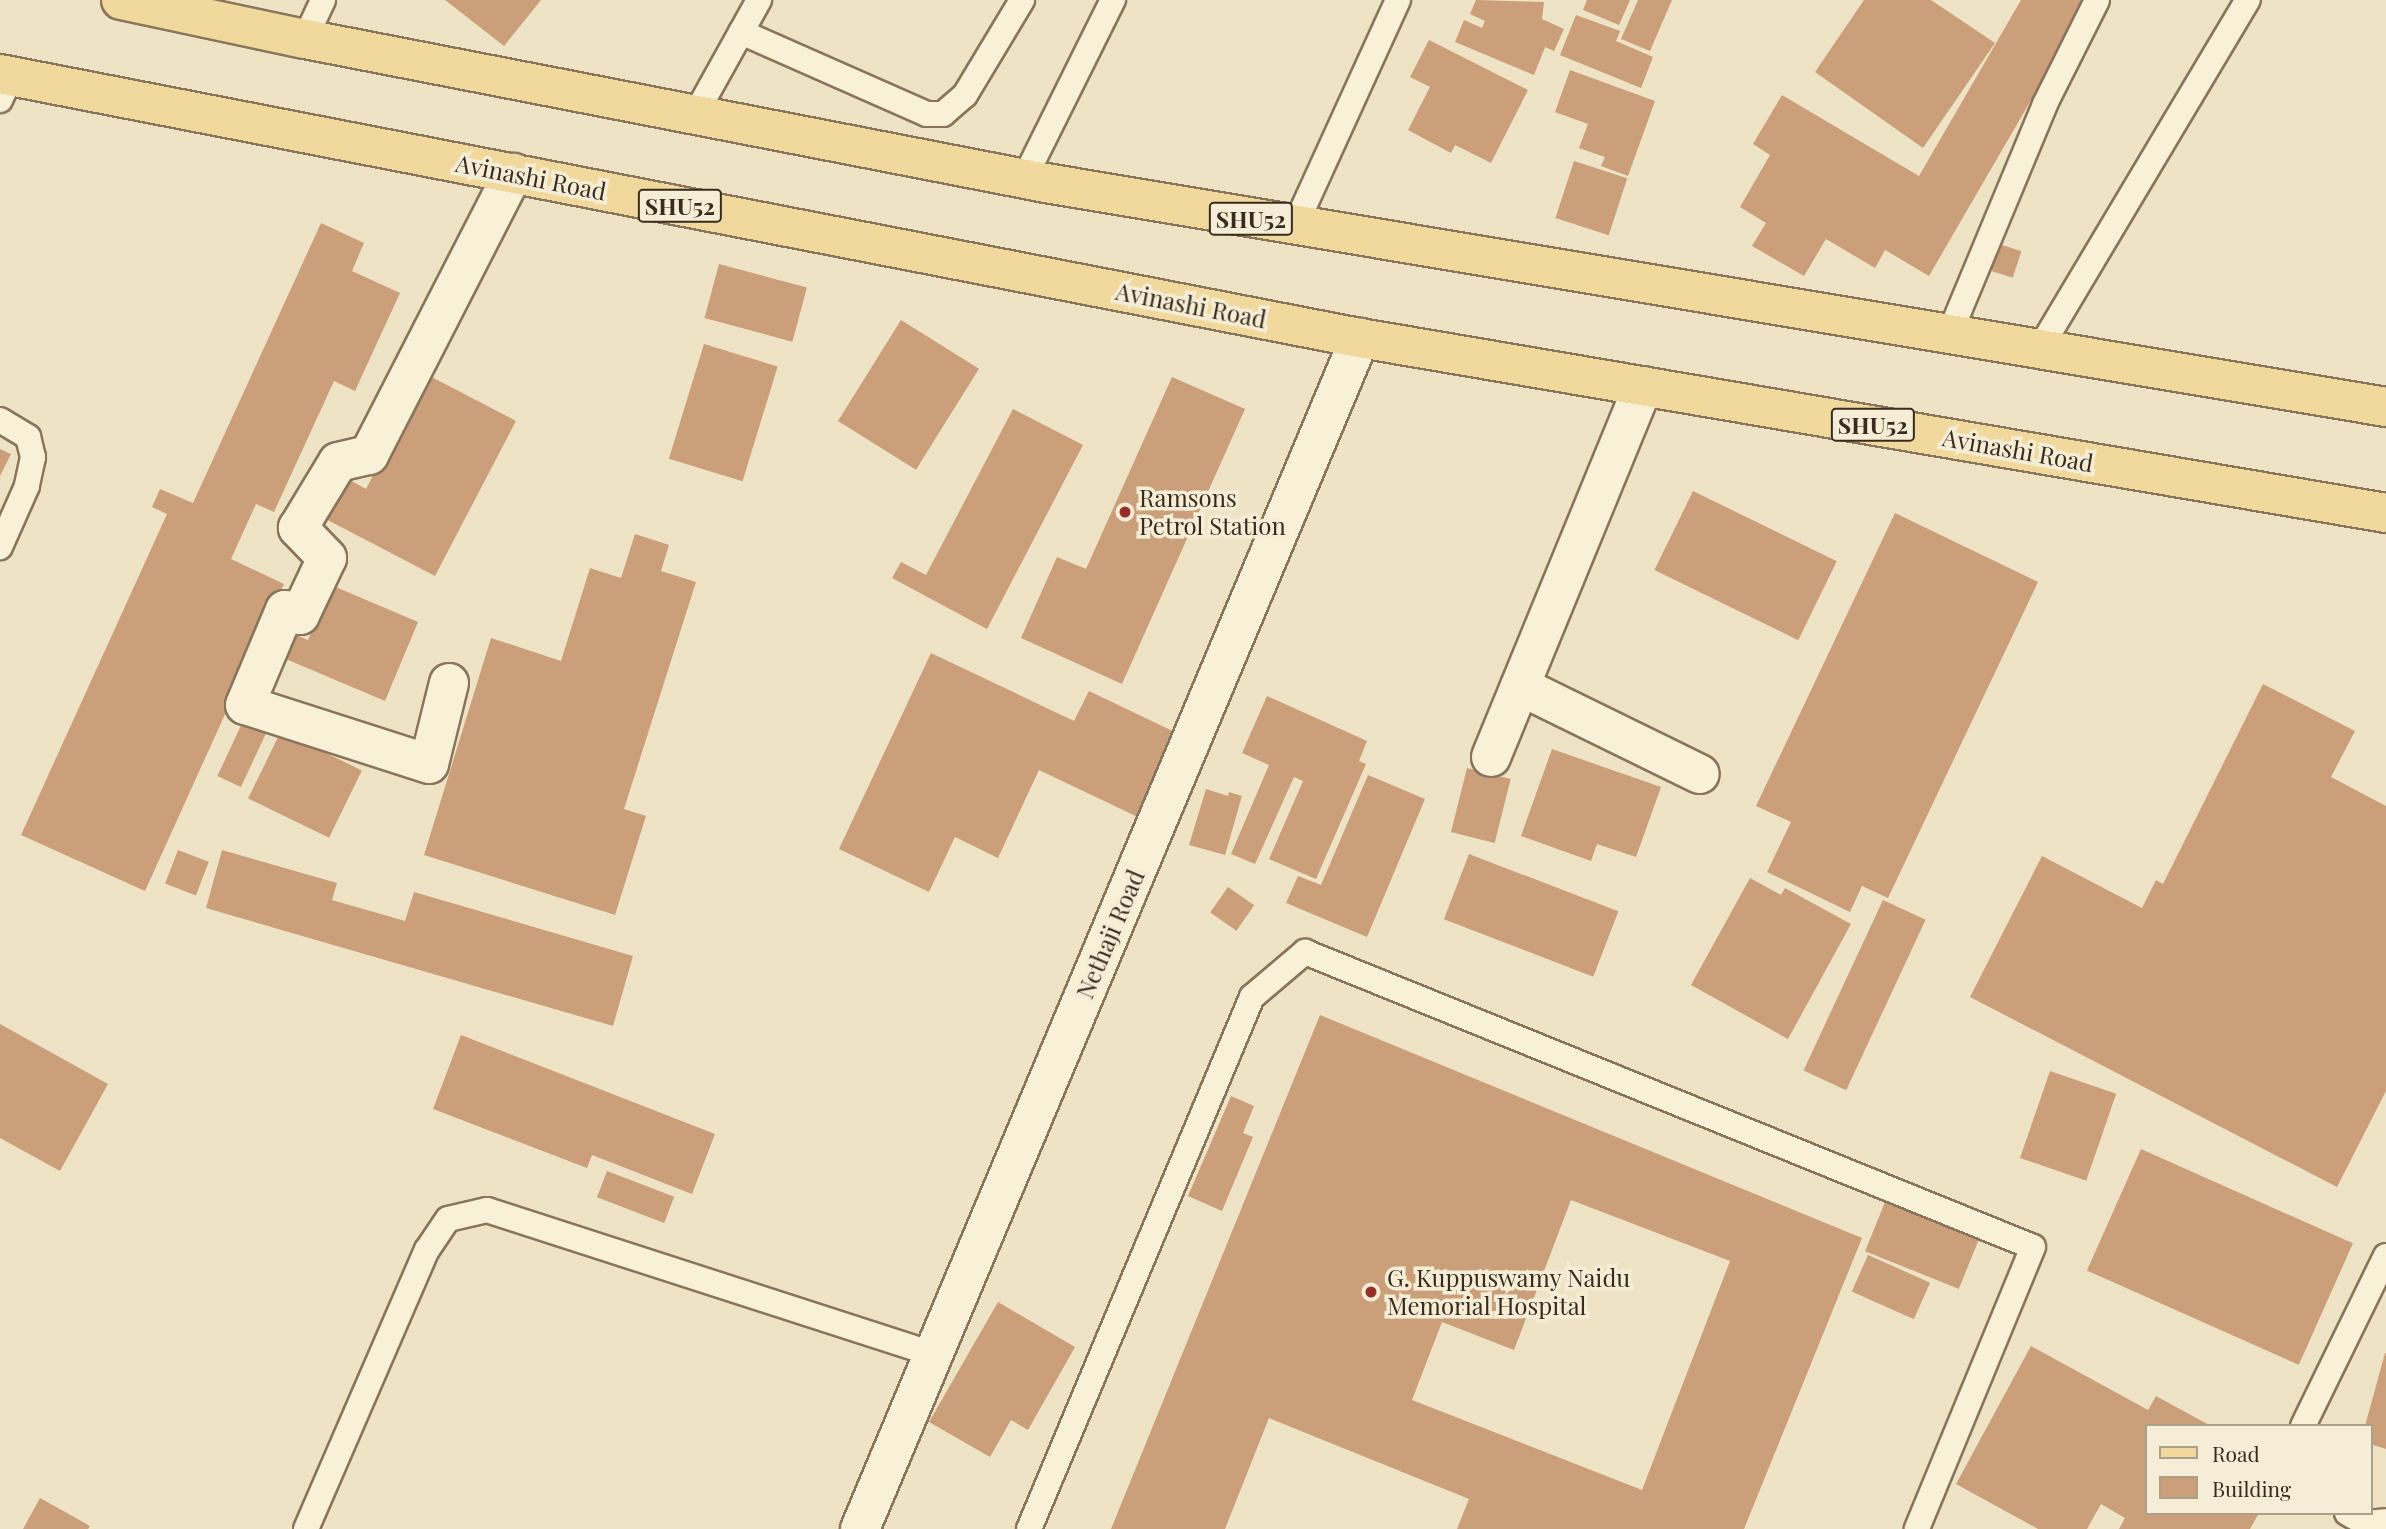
<!DOCTYPE html>
<style>
body{margin:0}
#map{position:relative;width:2386px;height:1529px;overflow:hidden;background:#eee3c5;font-family:"Playfair Display",serif}
div>[style]{position:absolute}
.building>*{inset:0;background:#cc9f7b;transform-origin:0 0}
.roads{filter:drop-shadow(2px 0 #89755b) drop-shadow(-2px 0 #89755b) drop-shadow(0 2px #89755b) drop-shadow(0 -2px #89755b)}
.service>*{height:24px;margin:-12px;padding:0 12px;transform-origin:12px;border-radius:12px;background:#f9f0d8}
.minor>*{height:38px;margin:-19px;padding:0 19px;transform-origin:19px;border-radius:19px;background:#f9f0d8}
.secondary>*{height:38px;margin:-19px;padding:0 19px;transform-origin:19px;border-radius:19px;background:#f9f0d8}
.primary>*{height:38px;margin:-19px;padding:0 19px;transform-origin:19px;border-radius:19px;background:#f1d99d}
.dots>*{width:19px;height:19px;translate:-50% -50%;box-sizing:border-box;border:4px solid #f5edd5;border-radius:50%}
span{translate:-50% -50%;white-space:nowrap;text-align:center;line-height:1.15;-webkit-text-stroke:7px #f5edd5;paint-order:stroke}
.shield-label span{padding:2px 5px;background:#f5edd5;border:2px solid;border-radius:5px;-webkit-text-stroke-width:0}
.shield-label{font-size:23px;color:#392c1f;font-weight:700}
.street-label{font-size:24px;color:#392c1f}
.poi-label{font-size:24px;color:#392c1f}
.left{translate:0 -50%;text-align:left}
.legend{position:absolute;left:2145px;top:1424px;width:228px;height:91px;box-sizing:border-box;background:#f5edd5;border:2px solid #aaa08c;margin:0;padding:9px 12px;list-style:none;font-size:21px;color:#392c1f}
.legend li{display:flex;align-items:center;gap:14px;height:35px}
.legend b{width:35px;border:2px solid #aaa08c}
</style>
<div id="map">
<div class="building">
<div style="clip-path:polygon(445px 0,541px 0,504px 46px)"></div>
<div style="clip-path:polygon(1476px 0,1544px 2px,1542px 19px,1564px 29px,1554px 51px,1545px 47px,1534px 75px,1455px 42px,1464px 20px,1482px 28px,1485px 21px,1470px 14px)"></div>
<div style="clip-path:polygon(1587px 0,1630px 0,1619px 25px,1583px 10px)"></div>
<div style="clip-path:polygon(1638px 0,1672px 0,1650px 51px,1621px 39px)"></div>
<div style="clip-path:polygon(1864px 0,1931px 0,1995px 43px,1923px 148px,1815px 72px)"></div>
<div style="clip-path:polygon(2021px 0,2089px 0,1929px 276px,1885px 250px,1875px 268px,1826px 239px,1804px 276px,1752px 246px,1766px 223px,1740px 207px,1770px 155px,1753px 144px,1782px 95px,1919px 176px)"></div>
<div style="clip-path:polygon(1576px 15px,1620px 31px,1616px 41px,1653px 57px,1641px 88px,1560px 55px)"></div>
<div style="clip-path:polygon(1429px 40px,1528px 90px,1491px 163px,1455px 145px,1451px 153px,1408px 130px,1430px 87px,1410px 77px)"></div>
<div style="clip-path:polygon(1570px 70px,1655px 101px,1628px 176px,1601px 166px,1605px 157px,1579px 148px,1588px 124px,1555px 112px)"></div>
<div style="left:1574px;top:161px;width:56px;height:60px;rotate:18deg"></div>
<div style="clip-path:polygon(321px 223px,364px 243px,352px 271px,400px 293px,355px 391px,334px 381px,274px 512px,256px 504px,231px 559px,284px 584px,145px 891px,21px 835px,167px 514px,152px 507px,160px 489px,193px 503px)"></div>
<div style="left:1990px;top:241px;width:33px;height:28px;rotate:18deg"></div>
<div style="left:719px;top:264px;width:91px;height:56px;rotate:15deg"></div>
<div style="left:901px;top:320px;width:92px;height:119px;rotate:32deg"></div>
<div style="left:704px;top:344px;width:77px;height:120px;rotate:17deg"></div>
<div style="clip-path:polygon(426px 374px,516px 421px,435px 576px,318px 515px,339px 474px,366px 489px)"></div>
<div style="clip-path:polygon(1172px 377px,1245px 409px,1122px 684px,1021px 638px,1057px 557px,1086px 569px)"></div>
<div style="clip-path:polygon(1013px 409px,1083px 445px,987px 629px,892px 578px,901px 562px,926px 575px)"></div>
<div style="clip-path:polygon(0 449px,11px 454px,0 476px)"></div>
<div style="left:1693px;top:491px;width:160px;height:88px;rotate:26deg"></div>
<div style="clip-path:polygon(1895px 513px,2038px 582px,1888px 898px,1862px 886px,1850px 912px,1767px 872px,1791px 822px,1756px 806px)"></div>
<div style="clip-path:polygon(635px 534px,669px 545px,661px 571px,696px 582px,624px 809px,646px 816px,615px 915px,424px 855px,491px 638px,561px 661px,590px 568px,621px 578px)"></div>
<div style="clip-path:polygon(331px 585px,418px 622px,385px 701px,274px 654px,285px 630px,308px 640px)"></div>
<div style="clip-path:polygon(931px 653px,1074px 721px,1089px 691px,1183px 736px,1144px 820px,1039px 770px,998px 858px,955px 837px,929px 892px,839px 849px)"></div>
<div style="clip-path:polygon(2263px 684px,2355px 731px,2331px 777px,2386px 806px,2386px 1091px,2337px 1187px,1970px 997px,2042px 856px,2142px 908px,2156px 880px,2163px 884px)"></div>
<div style="clip-path:polygon(1267px 696px,1367px 741px,1359px 761px,1366px 764px,1316px 879px,1269px 859px,1303px 781px,1294px 777px,1255px 864px,1231px 854px,1269px 765px,1242px 753px)"></div>
<div style="left:244px;top:719px;width:26px;height:63px;rotate:25deg"></div>
<div style="left:281px;top:731px;width:90px;height:75px;rotate:26deg"></div>
<div style="clip-path:polygon(1552px 749px,1661px 787px,1636px 857px,1597px 844px,1591px 861px,1521px 836px)"></div>
<div style="left:1467px;top:768px;width:45px;height:66px;rotate:14deg"></div>
<div style="clip-path:polygon(1368px 775px,1425px 799px,1367px 937px,1286px 903px,1298px 876px,1321px 885px)"></div>
<div style="clip-path:polygon(1206px 789px,1228px 796px,1229px 792px,1242px 796px,1225px 855px,1189px 845px)"></div>
<div style="left:178px;top:850px;width:33px;height:36px;rotate:21deg"></div>
<div style="clip-path:polygon(222px 850px,337px 883px,332px 900px,405px 921px,414px 892px,633px 956px,613px 1026px,206px 908px)"></div>
<div style="left:1469px;top:854px;width:160px;height:70px;rotate:21deg"></div>
<div style="clip-path:polygon(1750px 878px,1781px 895px,1785px 888px,1851px 924px,1788px 1039px,1691px 985px)"></div>
<div style="left:1228px;top:887px;width:32px;height:31px;rotate:35deg"></div>
<div style="left:1883px;top:900px;width:47px;height:188px;rotate:25deg"></div>
<div style="clip-path:polygon(evenodd,1320px 1015px,1862px 1238px,1744px 1529px,1457px 1529px,1469px 1499px,1269px 1418px,1225px 1529px,1111px 1529px,1320px 1015px,1571px 1200px,1730px 1261px,1642px 1490px,1412px 1400px,1442px 1322px,1514px 1350px,1571px 1200px)"></div>
<div style="clip-path:polygon(0 1024px,108px 1084px,60px 1171px,0 1138px)"></div>
<div style="clip-path:polygon(461px 1035px,715px 1134px,692px 1194px,592px 1155px,587px 1168px,433px 1109px)"></div>
<div style="left:2050px;top:1071px;width:70px;height:92px;rotate:19deg"></div>
<div style="clip-path:polygon(1231px 1096px,1254px 1106px,1243px 1133px,1253px 1137px,1222px 1211px,1188px 1196px)"></div>
<div style="left:2141px;top:1149px;width:232px;height:133px;rotate:24deg"></div>
<div style="left:607px;top:1171px;width:72px;height:28px;rotate:21deg"></div>
<div style="left:1885px;top:1202px;width:101px;height:53px;rotate:22deg"></div>
<div style="left:1868px;top:1255px;width:68px;height:40px;rotate:24deg"></div>
<div style="clip-path:polygon(998px 1302px,1075px 1347px,1028px 1430px,1011px 1420px,990px 1457px,929px 1422px)"></div>
<div style="clip-path:polygon(2031px 1346px,2148px 1410px,2156px 1396px,2211px 1426px,2146px 1426px,2146px 1513px,2259px 1513px,2250px 1529px,2119px 1529px,2125px 1518px,2101px 1504px,2087px 1529px,2038px 1529px,1956px 1484px)"></div>
<div style="clip-path:polygon(2385px 1353px,2386px 1353px,2386px 1449px,2370px 1444px,2370px 1426px,2365px 1426px)"></div>
<div style="clip-path:polygon(40px 1498px,90px 1526px,88px 1529px,23px 1529px)"></div>
</div>
<div class="roads">
<div class="service">
<div style="left:741px;top:32px;width:203px;rotate:23.8deg"></div>
<div style="left:927px;top:114px;width:16px"></div>
<div style="left:943px;top:114px;width:29px;rotate:-41deg"></div>
<div style="left:965px;top:95px;width:111px;rotate:-59deg"></div>
<div style="left:305px;top:39px;width:43px;rotate:-65.2deg"></div>
<div style="left:0;top:100px;width:26px;rotate:-65deg"></div>
<div style="left:695px;top:115px;width:132px;rotate:-60.9deg"></div>
<div style="left:1024px;top:179px;width:200px;rotate:-63.6deg"></div>
<div style="left:1295px;top:226px;width:248px;rotate:-65.5deg"></div>
<div style="left:1949px;top:335px;width:250px;rotate:-67.4deg"></div>
<div style="left:2045px;top:104px;width:116px;rotate:-63.4deg"></div>
<div style="left:2039px;top:350px;width:408px;rotate:-59.2deg"></div>
<div style="left:0;top:420px;width:33px;rotate:31deg"></div>
<div style="left:28px;top:437px;width:21px;rotate:76deg"></div>
<div style="left:33px;top:457px;width:30px;rotate:102deg"></div>
<div style="left:27px;top:486px;width:67px;rotate:113.9deg"></div>
<div style="left:2303px;top:1426px;width:189px;rotate:-64deg"></div>
<div style="left:2347px;top:1513px;width:21px;rotate:29deg"></div>
<div style="left:2365px;top:1523px;width:21px;rotate:-5deg"></div>
<div style="left:306px;top:1529px;width:304px;rotate:-66.6deg"></div>
<div style="left:427px;top:1250px;width:37px;rotate:-56deg"></div>
<div style="left:448px;top:1219px;width:40px;rotate:-13deg"></div>
<div style="left:487px;top:1210px;width:469px;rotate:17.9deg"></div>
<div style="left:1029px;top:1529px;width:577px;rotate:-67.26deg"></div>
<div style="left:1252px;top:997px;width:70px;rotate:-40.3deg"></div>
<div style="left:1305px;top:952px;width:785px;rotate:22.06deg"></div>
<div style="left:2033px;top:1247px;width:305px;rotate:112.4deg"></div>
</div>
<div class="minor">
<div style="left:449px;top:683px;width:83px;rotate:103.9deg"></div>
<div style="left:429px;top:764px;width:193px;rotate:-162.2deg"></div>
<div style="left:245px;top:705px;width:103px;rotate:-67.2deg"></div>
<div style="left:285px;top:610px;width:16px;rotate:18deg"></div>
<div style="left:300px;top:615px;width:63px;rotate:-64.7deg"></div>
<div style="left:327px;top:558px;width:42px;rotate:-134deg"></div>
<div style="left:298px;top:528px;width:77px;rotate:-58.8deg"></div>
<div style="left:338px;top:462px;width:32px;rotate:-13deg"></div>
<div style="left:369px;top:455px;width:317px;rotate:-62.9deg"></div>
<div style="left:1520px;top:686px;width:200px;rotate:26.1deg"></div>
<div style="left:1491px;top:757px;width:401px;rotate:-67.7deg"></div>
</div>
<div class="secondary">
<div style="left:860px;top:1529px;width:1292px;rotate:-67.23deg"></div>
</div>
<div class="primary">
<div style="left:121px;top:0;width:188px;rotate:12deg"></div>
<div style="left:305px;top:39px;width:755px;rotate:11deg"></div>
<div style="left:1046px;top:183px;width:1359px;rotate:9.49deg"></div>
<div style="left:0;top:74px;width:1385px;rotate:10.99deg"></div>
<div style="left:1360px;top:338px;width:1041px;rotate:9.68deg"></div>
</div>
</div>
<div class="dots">
<div style="left:1125px;top:512px;background:#982e2b"></div>
<div style="left:1371px;top:1292px;background:#982e2b"></div>
</div>
<div class="shield-label">
<span style="left:680px;top:206px">SHU52</span>
<span style="left:1251px;top:219px">SHU52</span>
<span style="left:1873px;top:425px">SHU52</span>
</div>
<div class="street-label">
<span style="left:531px;top:177px;rotate:11deg">Avinashi Road</span>
<span style="left:1191px;top:305px;rotate:11deg">Avinashi Road</span>
<span style="left:2018px;top:450px;rotate:10deg">Avinashi Road</span>
<span style="left:1110px;top:934px;rotate:-67deg">Nethaji Road</span>
</div>
<div class="poi-label">
<span class="left" style="left:1139px;top:512px">Ramsons<br>Petrol Station</span>
<span class="left" style="left:1387px;top:1292px">G. Kuppuswamy Naidu<br>Memorial Hospital</span>
</div>
<ul class="legend">
<li><b style="height:9px;background:#f1d99d"></b>Road</li>
<li><b style="height:19px;background:#cc9f7b"></b>Building</li>
</ul>
</div>
